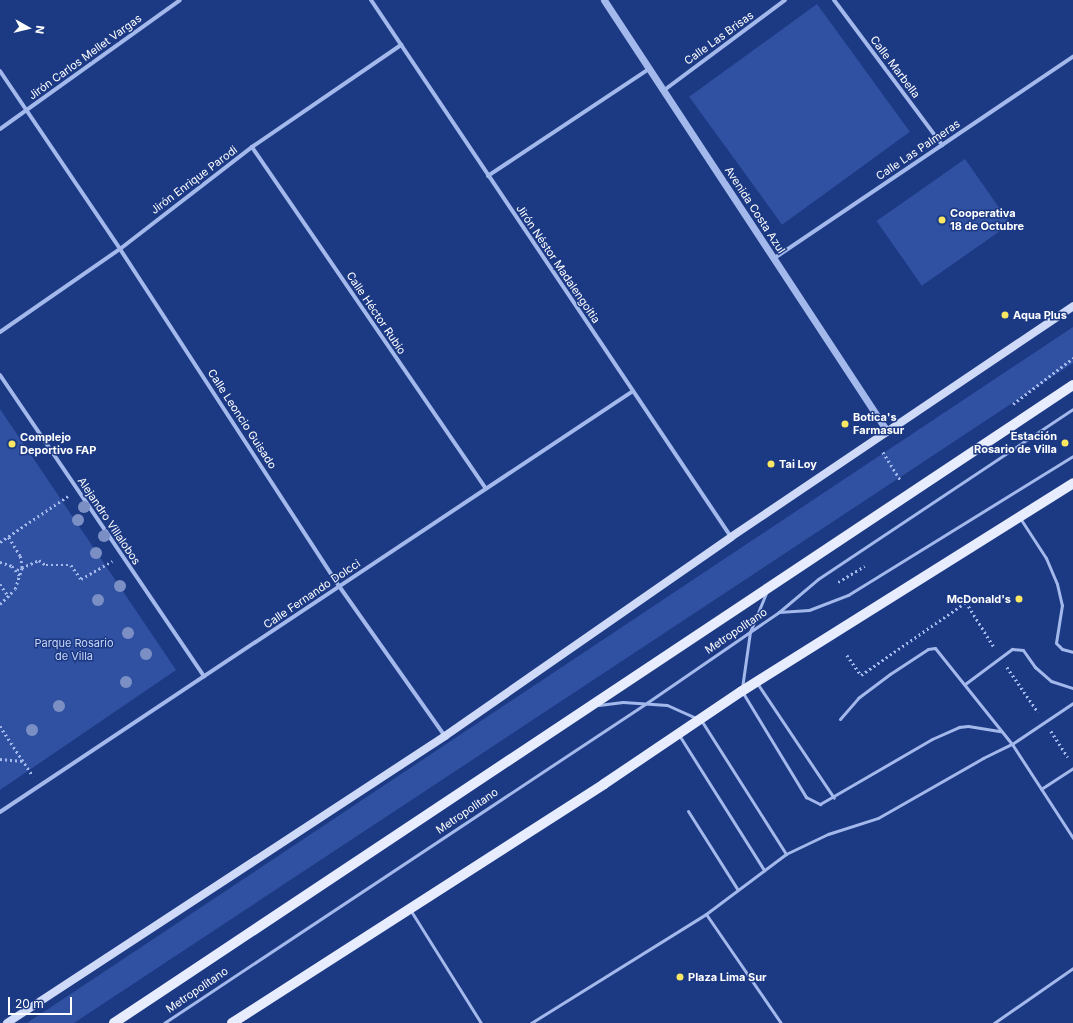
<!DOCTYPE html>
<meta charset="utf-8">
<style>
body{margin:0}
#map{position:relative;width:1073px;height:1023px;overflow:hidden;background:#1c3984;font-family:Inter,sans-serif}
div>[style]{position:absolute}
.green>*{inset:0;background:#3051a2;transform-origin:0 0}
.path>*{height:2.5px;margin-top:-1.25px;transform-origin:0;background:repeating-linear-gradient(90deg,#a3b8eb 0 2px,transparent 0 5px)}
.service>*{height:3px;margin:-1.5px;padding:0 1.5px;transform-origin:1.5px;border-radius:1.5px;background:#a3b8eb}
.pedestrian>*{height:3.5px;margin:-1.75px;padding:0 1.75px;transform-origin:1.75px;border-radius:1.75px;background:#a3b8eb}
.minor>*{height:4px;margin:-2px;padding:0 2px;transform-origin:2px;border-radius:2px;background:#a3b8eb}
.tertiary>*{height:7px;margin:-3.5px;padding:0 3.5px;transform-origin:3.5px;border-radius:3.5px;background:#a3b8eb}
.secondary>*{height:8px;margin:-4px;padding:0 4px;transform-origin:4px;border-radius:4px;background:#cfdaf8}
.primary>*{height:10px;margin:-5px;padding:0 5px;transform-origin:5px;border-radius:5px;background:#e7edfe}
.trees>*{width:12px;height:12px;margin:-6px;border-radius:50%;background:#7b8fc4}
.dots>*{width:11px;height:11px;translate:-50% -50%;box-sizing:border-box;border:2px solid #1c3984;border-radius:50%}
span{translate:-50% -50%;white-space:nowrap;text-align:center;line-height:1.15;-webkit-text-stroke:3px #1c3984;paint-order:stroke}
.street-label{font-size:11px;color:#fff}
.poi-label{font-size:11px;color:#fff;font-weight:700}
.left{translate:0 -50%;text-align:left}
.right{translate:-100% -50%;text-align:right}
.park-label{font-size:11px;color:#c8d6f8}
.north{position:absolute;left:8px;top:8px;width:40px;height:40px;-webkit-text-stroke:3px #1c3984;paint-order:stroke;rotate:98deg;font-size:11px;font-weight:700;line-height:16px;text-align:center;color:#fff}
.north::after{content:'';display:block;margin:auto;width:14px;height:18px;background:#fff;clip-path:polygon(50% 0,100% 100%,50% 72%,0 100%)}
.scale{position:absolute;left:8px;top:997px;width:64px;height:18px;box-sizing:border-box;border:2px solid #fff;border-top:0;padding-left:5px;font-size:12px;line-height:14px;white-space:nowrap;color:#fff;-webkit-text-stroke:3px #1c3984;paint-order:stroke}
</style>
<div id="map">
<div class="green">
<div style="left:817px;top:4px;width:158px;height:158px;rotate:54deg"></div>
<div style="left:965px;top:159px;width:79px;height:108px;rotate:55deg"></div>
<div style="clip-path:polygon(1073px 327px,1073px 363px,74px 1023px,27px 1023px)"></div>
<div style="clip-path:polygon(0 409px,176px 670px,0 790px)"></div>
</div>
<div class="path">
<div style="left:1013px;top:404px;width:76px;rotate:-37.5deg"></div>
<div style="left:883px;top:452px;width:34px;rotate:58deg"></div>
<div style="left:0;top:542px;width:82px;rotate:-34.1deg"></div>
<div style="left:0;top:562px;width:13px;rotate:18deg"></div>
<div style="left:12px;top:566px;width:13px;rotate:51deg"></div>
<div style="left:17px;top:570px;width:24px;rotate:-24deg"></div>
<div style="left:39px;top:560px;width:9px;rotate:36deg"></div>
<div style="left:46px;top:565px;width:25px"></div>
<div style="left:71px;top:565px;width:17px;rotate:54deg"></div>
<div style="left:81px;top:579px;width:36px;rotate:-30deg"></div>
<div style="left:838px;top:582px;width:31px;rotate:-31deg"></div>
<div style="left:0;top:584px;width:16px;rotate:55deg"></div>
<div style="left:0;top:604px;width:21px;rotate:-45deg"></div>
<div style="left:15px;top:589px;width:22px;rotate:-72deg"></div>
<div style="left:22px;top:568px;width:12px;rotate:-99deg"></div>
<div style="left:20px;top:556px;width:22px;rotate:-122deg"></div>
<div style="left:847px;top:655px;width:24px;rotate:55deg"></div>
<div style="left:861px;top:675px;width:128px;rotate:-34.8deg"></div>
<div style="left:966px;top:602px;width:53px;rotate:58.1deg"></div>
<div style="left:1007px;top:667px;width:55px;rotate:55.4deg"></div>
<div style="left:0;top:726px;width:60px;rotate:56.6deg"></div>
<div style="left:1051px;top:731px;width:31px;rotate:57deg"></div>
<div style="left:0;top:759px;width:23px;rotate:5deg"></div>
</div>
<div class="service">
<div style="left:1020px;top:518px;width:48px;rotate:57deg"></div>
<div style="left:1046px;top:558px;width:28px;rotate:67deg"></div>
<div style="left:1057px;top:584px;width:22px;rotate:77deg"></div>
<div style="left:1062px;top:605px;width:38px;rotate:99deg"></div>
<div style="left:1056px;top:643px;width:8px;rotate:45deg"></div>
<div style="left:1062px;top:649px;width:11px;rotate:15deg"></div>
<div style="left:779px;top:612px;width:30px;rotate:-4deg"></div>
<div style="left:809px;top:610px;width:42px;rotate:-21deg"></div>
<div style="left:848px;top:595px;width:264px;rotate:-31.7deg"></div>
<div style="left:757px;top:683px;width:138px;rotate:56.2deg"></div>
<div style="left:965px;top:684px;width:59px;rotate:-36.7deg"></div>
<div style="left:1012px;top:649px;width:11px;rotate:5deg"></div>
<div style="left:1023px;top:650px;width:21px;rotate:55deg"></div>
<div style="left:1035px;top:667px;width:21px;rotate:41deg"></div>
<div style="left:1051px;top:681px;width:23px;rotate:18deg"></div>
<div style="left:742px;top:688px;width:57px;rotate:-81.9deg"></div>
<div style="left:750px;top:632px;width:42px;rotate:-67.7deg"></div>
<div style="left:743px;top:693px;width:122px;rotate:58.8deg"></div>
<div style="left:806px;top:797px;width:16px;rotate:27deg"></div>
<div style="left:820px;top:804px;width:129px;rotate:-30.1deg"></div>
<div style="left:932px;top:739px;width:30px;rotate:-24deg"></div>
<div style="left:959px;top:727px;width:9px;rotate:-6deg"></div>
<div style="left:968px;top:726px;width:33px;rotate:9deg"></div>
<div style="left:599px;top:705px;width:24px;rotate:-7deg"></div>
<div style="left:623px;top:702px;width:44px;rotate:3.9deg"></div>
<div style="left:667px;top:705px;width:37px;rotate:24deg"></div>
<div style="left:701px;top:720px;width:159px;rotate:57.6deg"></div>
<div style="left:840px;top:719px;width:28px;rotate:-49deg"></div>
<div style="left:858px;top:698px;width:40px;rotate:-37deg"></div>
<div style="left:890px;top:674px;width:45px;rotate:-33.3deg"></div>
<div style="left:928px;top:649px;width:7px;rotate:-8deg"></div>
<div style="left:935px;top:648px;width:123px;rotate:51.3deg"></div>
<div style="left:1012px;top:744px;width:112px;rotate:57deg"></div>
<div style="left:679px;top:735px;width:160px;rotate:57.8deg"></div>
<div style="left:1041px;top:789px;width:38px;rotate:-33deg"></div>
<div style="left:688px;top:811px;width:93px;rotate:57.7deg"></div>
<div style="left:411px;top:911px;width:132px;rotate:58deg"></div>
<div style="left:706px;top:914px;width:132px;rotate:55.5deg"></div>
<div style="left:164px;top:1023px;width:581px;rotate:-33.55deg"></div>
<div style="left:648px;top:702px;width:159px;rotate:-34.5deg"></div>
<div style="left:779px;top:612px;width:51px;rotate:-40.2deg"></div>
<div style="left:818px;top:579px;width:306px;rotate:-33.7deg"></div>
<div style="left:531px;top:1023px;width:206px;rotate:-31.9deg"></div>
<div style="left:706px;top:914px;width:100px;rotate:-36.9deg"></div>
<div style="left:786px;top:854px;width:47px;rotate:-25.5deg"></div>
<div style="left:828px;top:834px;width:52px;rotate:-17.7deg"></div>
<div style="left:878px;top:818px;width:121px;rotate:-29.7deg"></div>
<div style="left:983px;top:758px;width:32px;rotate:-26deg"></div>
<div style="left:1012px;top:744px;width:73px;rotate:-33.9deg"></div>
<div style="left:994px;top:1023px;width:96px;rotate:-34.8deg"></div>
</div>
<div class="pedestrian">
<div style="left:488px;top:176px;width:193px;rotate:-33.6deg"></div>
</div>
<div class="minor">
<div style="left:371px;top:0;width:647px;rotate:56.16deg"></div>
<div style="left:834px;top:0;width:181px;rotate:53.3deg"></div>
<div style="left:0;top:71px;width:215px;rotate:56deg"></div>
<div style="left:120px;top:249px;width:402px;rotate:57deg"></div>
<div style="left:339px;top:586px;width:184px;rotate:54.8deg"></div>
<div style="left:663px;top:91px;width:152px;rotate:-36.7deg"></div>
<div style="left:0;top:129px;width:221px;rotate:-35.6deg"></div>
<div style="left:252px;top:147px;width:414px;rotate:55.6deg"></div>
<div style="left:773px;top:259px;width:362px;rotate:-34deg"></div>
<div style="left:0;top:332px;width:146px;rotate:-34.7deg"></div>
<div style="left:120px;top:249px;width:167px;rotate:-37.7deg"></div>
<div style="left:252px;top:147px;width:181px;rotate:-34.4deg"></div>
<div style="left:0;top:375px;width:364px;rotate:55.9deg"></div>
<div style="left:0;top:812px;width:760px;rotate:-33.63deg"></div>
</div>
<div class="tertiary">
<div style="left:604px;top:0;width:516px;rotate:56.71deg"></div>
</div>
<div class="secondary">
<div style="left:7px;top:1023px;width:524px;rotate:-33.23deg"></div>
<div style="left:445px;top:736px;width:348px;rotate:-34.8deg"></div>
<div style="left:731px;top:537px;width:413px;rotate:-34deg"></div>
</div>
<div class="primary">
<div style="left:114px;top:1023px;width:1152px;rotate:-33.63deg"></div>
<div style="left:232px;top:1023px;width:442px;rotate:-32.7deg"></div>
<div style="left:604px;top:784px;width:166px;rotate:-34deg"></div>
<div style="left:742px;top:691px;width:391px;rotate:-32.1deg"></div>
</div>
<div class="trees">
<div style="left:84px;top:507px"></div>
<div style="left:78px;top:520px"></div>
<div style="left:104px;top:536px"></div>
<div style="left:96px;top:553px"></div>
<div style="left:120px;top:586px"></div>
<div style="left:98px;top:600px"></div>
<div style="left:128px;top:633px"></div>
<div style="left:146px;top:654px"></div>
<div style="left:126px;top:682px"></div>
<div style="left:59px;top:706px"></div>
<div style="left:32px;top:730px"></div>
</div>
<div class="dots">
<div style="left:942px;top:220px;background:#fbe761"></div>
<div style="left:1005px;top:315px;background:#fbe761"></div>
<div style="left:845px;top:424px;background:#fbe761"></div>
<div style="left:1065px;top:443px;background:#fbe761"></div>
<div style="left:12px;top:444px;background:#fbe761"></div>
<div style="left:771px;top:464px;background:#fbe761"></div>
<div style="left:1019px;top:599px;background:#fbe761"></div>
<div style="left:680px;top:977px;background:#fbe761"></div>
</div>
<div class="street-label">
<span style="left:719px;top:38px;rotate:-36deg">Calle Las Brisas</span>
<span style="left:85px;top:57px;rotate:-36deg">Jirón Carlos Mellet Vargas</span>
<span style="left:895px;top:67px;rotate:53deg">Calle Marbella</span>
<span style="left:918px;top:150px;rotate:-34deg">Calle Las Palmeras</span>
<span style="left:194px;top:180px;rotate:-37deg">Jirón Enrique Parodi</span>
<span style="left:755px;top:210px;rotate:57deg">Avenida Costa Azul</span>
<span style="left:558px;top:264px;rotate:56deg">Jirón Néstor Madalengoitia</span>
<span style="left:376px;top:313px;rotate:56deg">Calle Héctor Rubio</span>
<span style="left:242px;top:419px;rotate:57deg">Calle Leoncio Guisado</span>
<span style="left:109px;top:521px;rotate:56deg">Alejandro Villalobos</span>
<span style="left:312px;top:594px;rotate:-34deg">Calle Fernando Dolcci</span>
<span style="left:736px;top:631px;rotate:-34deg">Metropolitano</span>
<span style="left:467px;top:811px;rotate:-34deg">Metropolitano</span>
<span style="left:197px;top:990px;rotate:-34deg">Metropolitano</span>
</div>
<div class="poi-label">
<span class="left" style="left:950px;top:220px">Cooperativa<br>18 de Octubre</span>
<span class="left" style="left:1013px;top:315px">Aqua Plus</span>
<span class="left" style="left:853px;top:424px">Botica's<br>Farmasur</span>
<span class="right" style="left:1057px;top:443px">Estación<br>Rosario de Villa</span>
<span class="left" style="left:20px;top:444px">Complejo<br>Deportivo FAP</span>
<span class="left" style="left:779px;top:464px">Tai Loy</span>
<span class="right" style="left:1011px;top:599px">McDonald's</span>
<span class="left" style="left:688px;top:977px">Plaza Lima Sur</span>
</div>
<div class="park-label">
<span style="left:74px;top:650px">Parque Rosario<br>de Villa</span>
</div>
<div class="north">N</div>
<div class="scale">20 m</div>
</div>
